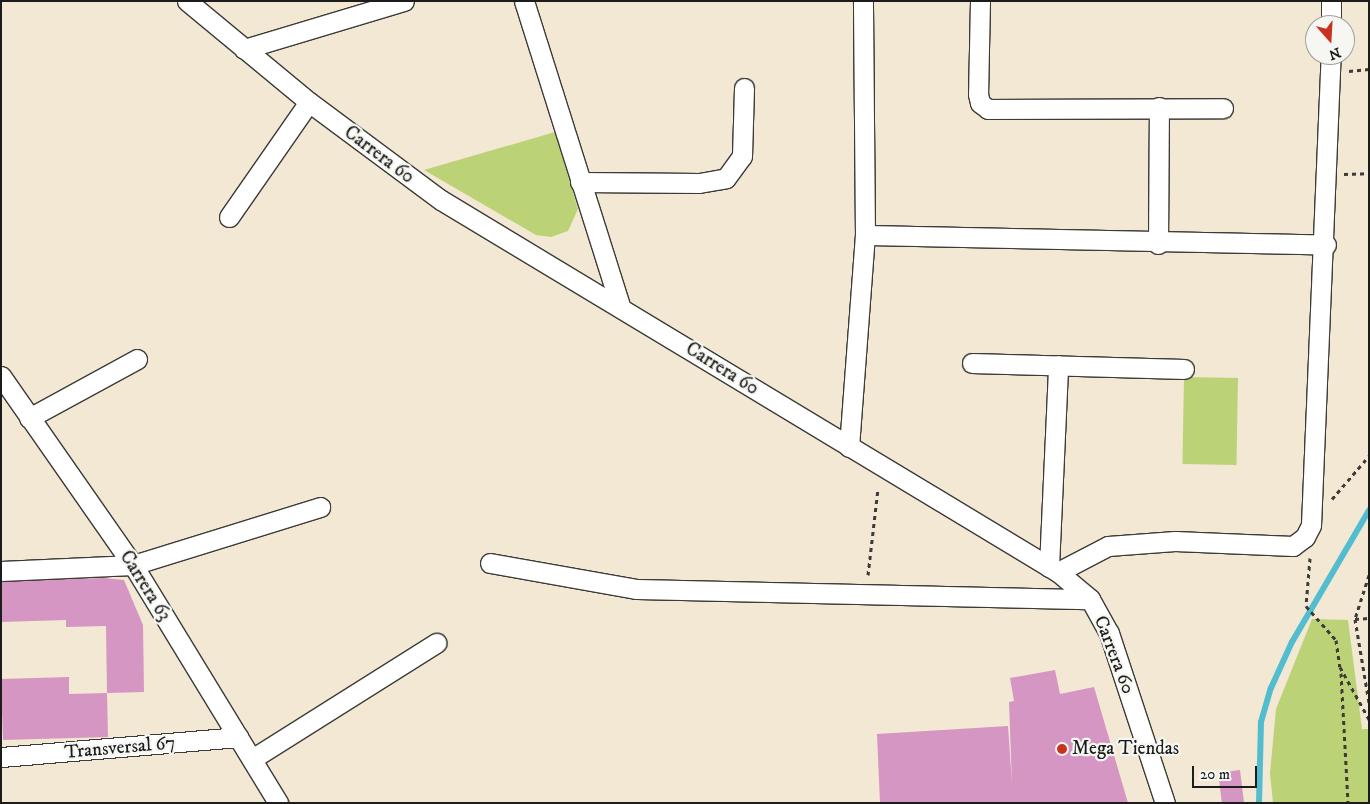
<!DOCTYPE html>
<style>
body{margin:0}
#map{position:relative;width:1370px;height:804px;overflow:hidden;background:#f2e8d3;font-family:"IM FELL DW Pica",serif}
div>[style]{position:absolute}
.green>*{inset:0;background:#bcd276;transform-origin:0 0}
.stream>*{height:6px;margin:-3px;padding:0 3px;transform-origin:3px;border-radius:3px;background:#53bdd0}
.building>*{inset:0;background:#d596c3;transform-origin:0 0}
.path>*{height:3px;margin-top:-1.5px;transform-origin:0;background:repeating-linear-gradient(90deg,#3c3b37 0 4px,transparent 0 8px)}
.roads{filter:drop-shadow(1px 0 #3c3b37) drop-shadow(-1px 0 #3c3b37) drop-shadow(0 1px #3c3b37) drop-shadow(0 -1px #3c3b37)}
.minor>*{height:19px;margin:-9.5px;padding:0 9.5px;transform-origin:9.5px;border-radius:9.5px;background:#fff}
.dots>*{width:14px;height:14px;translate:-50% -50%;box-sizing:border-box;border:2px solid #f6f6f2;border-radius:50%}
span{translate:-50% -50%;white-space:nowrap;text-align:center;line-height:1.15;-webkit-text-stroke:4.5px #f6f6f2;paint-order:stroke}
.street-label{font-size:19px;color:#1c1c1c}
.poi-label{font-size:19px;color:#1c1c1c}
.left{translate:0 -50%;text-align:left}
.frame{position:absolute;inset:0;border:2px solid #1c1c1c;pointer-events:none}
.north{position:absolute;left:1305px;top:15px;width:50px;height:50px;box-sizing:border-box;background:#f6f6f2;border:1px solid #9f9f9c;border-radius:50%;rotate:161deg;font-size:14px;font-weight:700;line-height:20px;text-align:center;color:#1c1c1c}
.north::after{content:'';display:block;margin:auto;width:18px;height:22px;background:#c8321e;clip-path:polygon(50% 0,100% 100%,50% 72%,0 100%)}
.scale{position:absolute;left:1192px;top:766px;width:65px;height:22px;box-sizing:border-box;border:2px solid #1c1c1c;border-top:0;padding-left:6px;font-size:15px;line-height:18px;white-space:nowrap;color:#1c1c1c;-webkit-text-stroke:4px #f6f6f2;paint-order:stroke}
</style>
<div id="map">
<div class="green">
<div style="clip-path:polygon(555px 132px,578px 209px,568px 231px,551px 237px,536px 235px,424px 170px)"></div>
<div style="left:1184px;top:377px;width:54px;height:87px;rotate:1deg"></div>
<div style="clip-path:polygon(1312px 619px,1348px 620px,1362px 729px,1369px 729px,1369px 803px,1273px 803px,1270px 773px,1276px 709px)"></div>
</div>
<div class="stream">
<div style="left:1259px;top:803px;width:81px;rotate:-88.6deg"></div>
<div style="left:1261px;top:722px;width:35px;rotate:-74deg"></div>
<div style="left:1271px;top:688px;width:51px;rotate:-65.5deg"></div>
<div style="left:1292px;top:642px;width:153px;rotate:-59.7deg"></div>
</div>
<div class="building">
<div style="clip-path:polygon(104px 578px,124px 580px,143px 625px,144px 692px,107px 693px,106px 626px,66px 627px,66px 620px,1px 622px,1px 581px)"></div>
<div style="clip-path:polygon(1055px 670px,1060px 694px,1094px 687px,1128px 803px,880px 803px,877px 734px,1008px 726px,1012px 784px,1009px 702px,1014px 701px,1010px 678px)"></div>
<div style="clip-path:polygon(69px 677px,69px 694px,107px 693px,108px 737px,3px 740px,1px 679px)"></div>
<div style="left:1240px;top:770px;width:33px;height:22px;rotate:83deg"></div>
</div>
<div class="path">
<div style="left:1349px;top:71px;width:20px;rotate:-6deg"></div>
<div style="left:1344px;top:174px;width:25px;rotate:-2deg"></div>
<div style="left:1332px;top:499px;width:57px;rotate:-49.3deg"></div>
<div style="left:1310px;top:558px;width:48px;rotate:94.8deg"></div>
<div style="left:1306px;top:606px;width:45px;rotate:48.6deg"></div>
<div style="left:1336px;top:640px;width:27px;rotate:82deg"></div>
<div style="left:1340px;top:667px;width:60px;rotate:60.9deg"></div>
<div style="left:868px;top:575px;width:88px;rotate:-83.4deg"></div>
<div style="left:1369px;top:575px;width:46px;rotate:107.7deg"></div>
<div style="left:1355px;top:619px;width:85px;rotate:80.5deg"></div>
<div style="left:1355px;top:619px;width:14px;rotate:-4deg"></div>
<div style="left:1341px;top:673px;width:130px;rotate:86.9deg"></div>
</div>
<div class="roads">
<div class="minor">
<div style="left:187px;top:1px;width:158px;rotate:39.6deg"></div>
<div style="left:309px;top:102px;width:164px;rotate:36.6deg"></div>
<div style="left:441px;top:200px;width:720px;rotate:31.09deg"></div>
<div style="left:1058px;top:572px;width:42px;rotate:40.2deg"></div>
<div style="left:1090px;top:599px;width:39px;rotate:61deg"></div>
<div style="left:1109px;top:633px;width:179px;rotate:71.8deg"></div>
<div style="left:524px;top:1px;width:320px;rotate:72.5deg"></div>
<div style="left:980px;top:1px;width:93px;rotate:91.2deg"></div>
<div style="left:978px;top:94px;width:9px;rotate:77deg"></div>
<div style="left:980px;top:103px;width:10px;rotate:37deg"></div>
<div style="left:988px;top:109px;width:235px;rotate:-0.2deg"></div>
<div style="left:1331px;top:25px;width:24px;rotate:-90deg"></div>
<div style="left:244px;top:49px;width:167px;rotate:-16.7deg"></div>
<div style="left:580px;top:182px;width:119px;rotate:0.5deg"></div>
<div style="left:699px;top:183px;width:27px;rotate:-10deg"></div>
<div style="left:726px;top:178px;width:27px;rotate:-54deg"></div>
<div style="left:742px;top:156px;width:68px;rotate:-88.3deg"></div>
<div style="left:229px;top:217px;width:140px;rotate:-55.2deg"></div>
<div style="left:865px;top:235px;width:461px;rotate:1.2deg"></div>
<div style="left:1158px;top:244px;width:137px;rotate:-89.6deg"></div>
<div style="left:972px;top:363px;width:212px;rotate:1.6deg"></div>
<div style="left:1px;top:376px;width:231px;rotate:55.1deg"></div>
<div style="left:133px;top:565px;width:279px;rotate:58.6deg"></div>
<div style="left:29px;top:418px;width:123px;rotate:-28.6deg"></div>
<div style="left:849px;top:447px;width:213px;rotate:-85.7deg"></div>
<div style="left:865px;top:235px;width:234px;rotate:-90.5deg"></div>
<div style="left:490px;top:563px;width:148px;rotate:10.1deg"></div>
<div style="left:636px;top:589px;width:454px;rotate:1.3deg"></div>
<div style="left:1049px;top:567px;width:202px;rotate:-87.4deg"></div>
<div style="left:1px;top:571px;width:132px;rotate:-2.6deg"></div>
<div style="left:133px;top:565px;width:196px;rotate:-17.2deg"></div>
<div style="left:1058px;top:572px;width:56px;rotate:-27.5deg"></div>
<div style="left:1108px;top:546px;width:67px;rotate:-4.3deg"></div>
<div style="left:1175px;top:541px;width:118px;rotate:2.4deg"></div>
<div style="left:1293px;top:546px;width:15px;rotate:-37deg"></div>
<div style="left:1305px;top:537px;width:13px;rotate:-63deg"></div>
<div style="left:1311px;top:525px;width:470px;rotate:-87.6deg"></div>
<div style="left:1px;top:757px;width:238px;rotate:-4.8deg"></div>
<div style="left:252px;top:759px;width:218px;rotate:-32.2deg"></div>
</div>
</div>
<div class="dots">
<div style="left:1062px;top:749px;background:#c8321e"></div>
</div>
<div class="street-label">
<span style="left:379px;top:155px;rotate:37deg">Carrera 60</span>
<span style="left:722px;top:369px;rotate:32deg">Carrera 60</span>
<span style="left:145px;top:586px;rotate:58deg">Carrera 63</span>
<span style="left:1114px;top:655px;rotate:69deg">Carrera 60</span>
<span style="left:120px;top:748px;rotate:-5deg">Transversal 67</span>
</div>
<div class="poi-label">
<span class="left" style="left:1072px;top:749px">Mega Tiendas</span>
</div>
<div class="frame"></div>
<div class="north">N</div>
<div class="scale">20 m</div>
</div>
